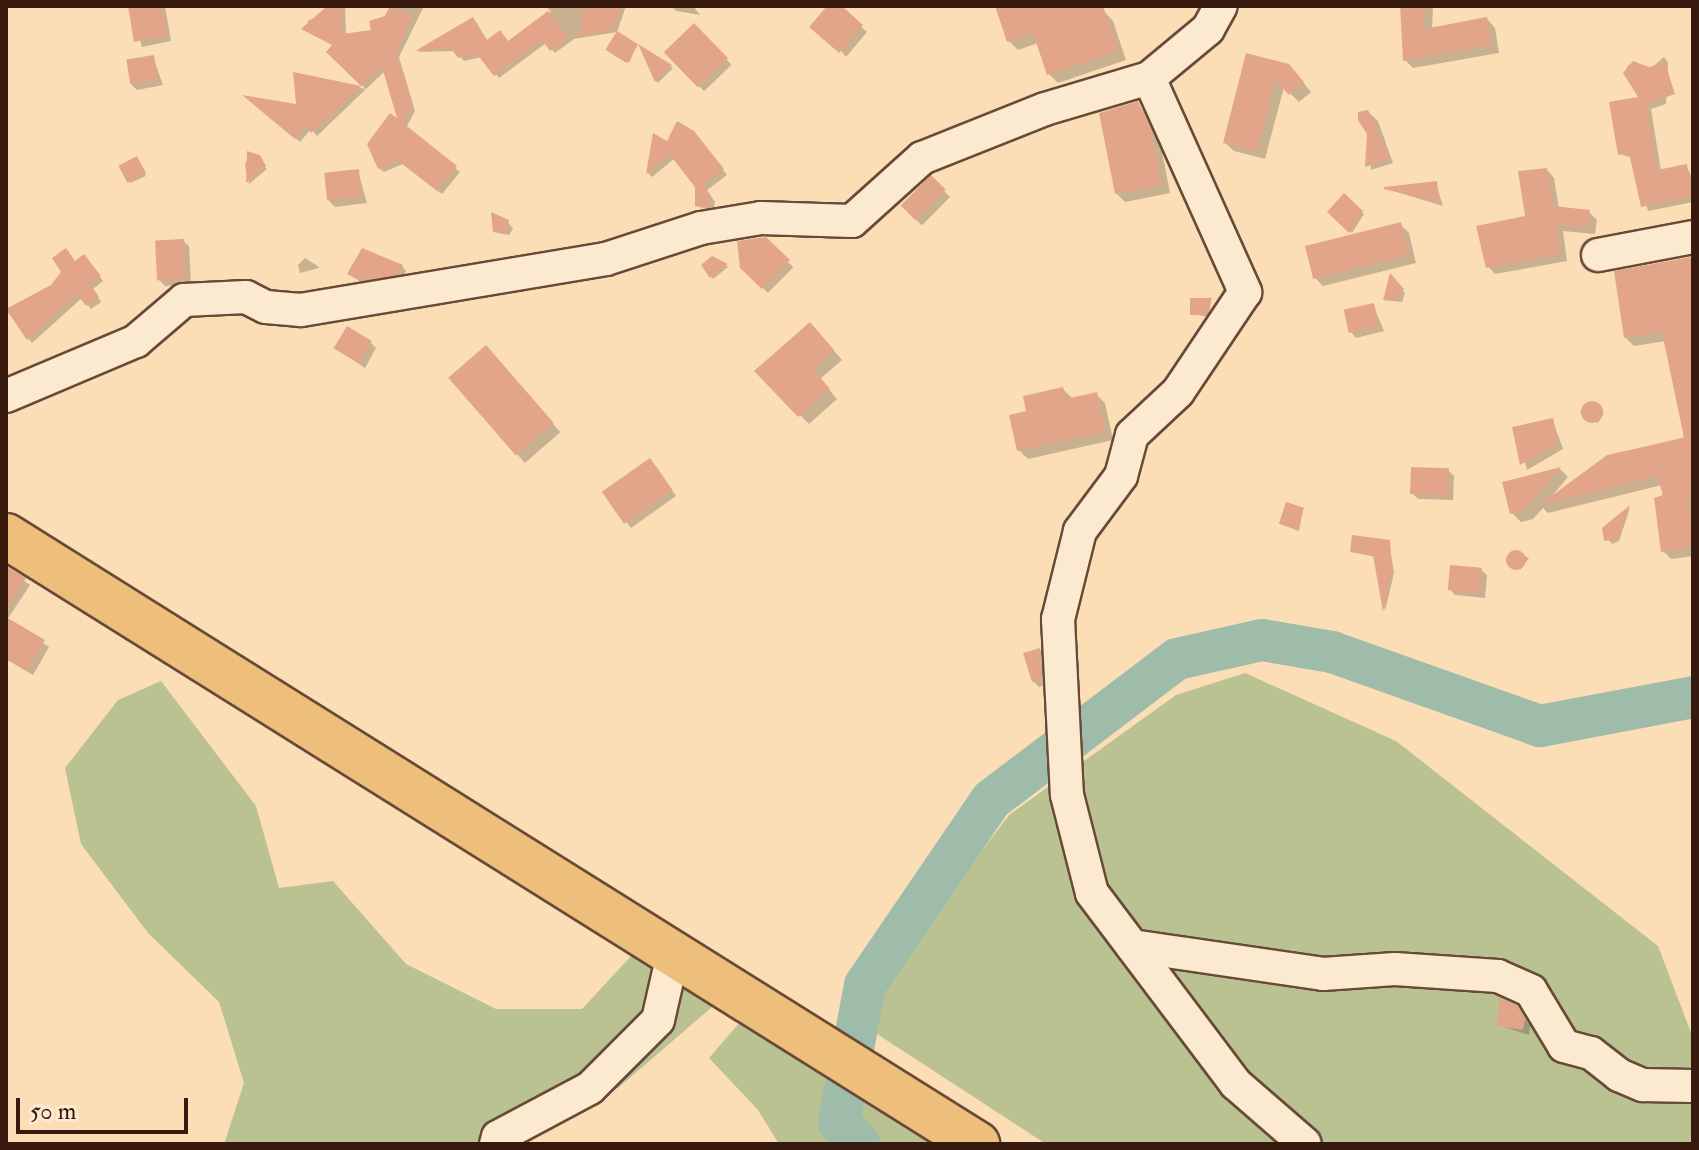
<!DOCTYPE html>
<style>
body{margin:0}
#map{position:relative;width:1699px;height:1150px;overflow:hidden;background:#fbdeb6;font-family:"IM FELL Double Pica",serif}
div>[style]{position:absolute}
.green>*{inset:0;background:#bbc291}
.shadow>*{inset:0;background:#0003;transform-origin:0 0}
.river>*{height:42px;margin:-21px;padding:0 21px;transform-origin:21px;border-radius:21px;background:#9fbcaa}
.building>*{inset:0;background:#e3a589;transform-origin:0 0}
.round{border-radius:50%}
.roads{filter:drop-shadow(2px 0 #684a38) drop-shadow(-2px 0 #684a38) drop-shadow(0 2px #684a38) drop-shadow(0 -2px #684a38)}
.minor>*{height:32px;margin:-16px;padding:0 16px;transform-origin:16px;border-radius:16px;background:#fcead0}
.highway>*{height:44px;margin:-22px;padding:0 22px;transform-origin:22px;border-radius:22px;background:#eebf7b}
span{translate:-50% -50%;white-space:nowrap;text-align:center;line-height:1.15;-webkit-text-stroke:6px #fcead0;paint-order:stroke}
.frame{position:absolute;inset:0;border:8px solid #37190e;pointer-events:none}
.scale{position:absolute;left:16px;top:1098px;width:172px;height:36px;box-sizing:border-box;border:4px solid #37190e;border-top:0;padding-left:10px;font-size:24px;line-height:28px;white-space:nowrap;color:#37190e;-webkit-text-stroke:6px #fcead0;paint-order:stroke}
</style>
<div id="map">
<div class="green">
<div style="clip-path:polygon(1245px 673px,1396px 741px,1658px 946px,1693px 1038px,1693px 1144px,1046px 1144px,877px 1034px,887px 976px,1009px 815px,1176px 695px)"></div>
<div style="clip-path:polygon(161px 681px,256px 806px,279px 888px,333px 881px,406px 964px,496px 1009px,582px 1009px,645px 941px,726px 995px,618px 1088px,517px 1113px,492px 1144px,224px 1144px,244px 1083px,219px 1002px,148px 933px,81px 844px,65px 768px,118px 700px)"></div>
<div style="clip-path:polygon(740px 1022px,838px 1047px,980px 1144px,779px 1144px,758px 1110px,709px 1058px)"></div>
</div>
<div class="shadow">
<div style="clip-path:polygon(130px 6px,165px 6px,171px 41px,142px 47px)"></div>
<div style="clip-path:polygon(329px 6px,345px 6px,346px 36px,374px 31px,392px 6px,424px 6px,399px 57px,415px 111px,406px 128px,460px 172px,442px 194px,403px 164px,384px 172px,379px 168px,401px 123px,385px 71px,366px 89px,329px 52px,334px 46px,304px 29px,309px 20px,324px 17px)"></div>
<div style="clip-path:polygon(546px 6px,626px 6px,617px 32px,574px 39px,555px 53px,546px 43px,499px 78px,482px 57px,464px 61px,456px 51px,418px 52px,473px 19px,488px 42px,509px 43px,551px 12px)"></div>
<div style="clip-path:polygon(671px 6px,693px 6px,700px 15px,676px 11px)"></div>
<div style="clip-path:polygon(830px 6px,838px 6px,867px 32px,846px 57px,817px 21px)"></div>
<div style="clip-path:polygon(997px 6px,1099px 6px,1113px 21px,1126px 60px,1058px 83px,1049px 74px,1038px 43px,1018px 50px,1009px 41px)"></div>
<div style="clip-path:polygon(1403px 6px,1433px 6px,1432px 29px,1487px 19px,1495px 28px,1499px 53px,1413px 68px,1405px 60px)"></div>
<div style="left:694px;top:26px;width:54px;height:38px;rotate:46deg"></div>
<div style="clip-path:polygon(637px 45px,629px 63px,610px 52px)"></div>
<div style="clip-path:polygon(643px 49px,673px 68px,658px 83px,656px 81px)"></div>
<div style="clip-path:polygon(1248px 55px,1297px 75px,1311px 92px,1299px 102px,1284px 87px,1265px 159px,1234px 151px,1225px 143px)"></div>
<div style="clip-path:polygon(153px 57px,163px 85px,137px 90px,131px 84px)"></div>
<div style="clip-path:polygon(1664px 57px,1668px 62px,1666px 104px,1651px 109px,1661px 171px,1686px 166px,1693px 179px,1693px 202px,1648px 211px,1632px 158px,1620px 154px,1641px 99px,1625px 72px,1628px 65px,1649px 70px)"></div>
<div style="clip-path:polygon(295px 75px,366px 89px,317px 136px,311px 129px,300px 142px,248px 98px,298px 107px)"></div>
<div style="clip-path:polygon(1138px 103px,1160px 141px,1170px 193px,1125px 202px,1116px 193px)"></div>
<div style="clip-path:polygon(1368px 112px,1378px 121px,1393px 163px,1371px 170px)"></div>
<div style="clip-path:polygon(655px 136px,668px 144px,698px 138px,727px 175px,707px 190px,715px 202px,713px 211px,697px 206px,697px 186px,675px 158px,652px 177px,648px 173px)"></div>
<div style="clip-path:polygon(249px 154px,267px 169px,249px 184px,245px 165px)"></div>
<div style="clip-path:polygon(139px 161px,146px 176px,130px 183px,121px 166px)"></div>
<div style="clip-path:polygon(1547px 170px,1554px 178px,1559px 209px,1589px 212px,1597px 220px,1595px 234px,1563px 231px,1567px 261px,1495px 274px,1488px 266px,1527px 217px)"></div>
<div style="clip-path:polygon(358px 171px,367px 203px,335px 207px,329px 201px)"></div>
<div style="left:931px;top:178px;width:27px;height:40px;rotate:45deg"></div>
<div style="clip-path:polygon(1436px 183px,1443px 206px,1387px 189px)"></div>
<div style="clip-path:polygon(1344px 196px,1364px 214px,1352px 233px,1330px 212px)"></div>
<div style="clip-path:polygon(494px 215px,508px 222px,513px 229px,509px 235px,498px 233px)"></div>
<div style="clip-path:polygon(1400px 224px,1409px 233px,1416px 263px,1323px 286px,1314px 277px)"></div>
<div style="left:765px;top:239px;width:40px;height:36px;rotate:45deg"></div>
<div style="clip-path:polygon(183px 241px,189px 246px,191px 284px,165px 286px,160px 281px)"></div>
<div style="clip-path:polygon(305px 258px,319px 267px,319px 268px,300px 273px,298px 265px)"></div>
<div style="clip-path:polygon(712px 258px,728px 267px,713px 279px,703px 265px)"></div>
<div style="clip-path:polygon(1691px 259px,1693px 420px,1690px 420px,1666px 341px,1634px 346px,1625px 337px)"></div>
<div style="clip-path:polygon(87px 261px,103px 281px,93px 289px,101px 302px,91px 309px,82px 298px,32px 343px,7px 311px,53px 286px,75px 263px)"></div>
<div style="clip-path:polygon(402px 266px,406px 271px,402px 279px,366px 285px,349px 274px)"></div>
<div style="clip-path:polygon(1392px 277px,1405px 293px,1402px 302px,1385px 300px)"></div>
<div style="clip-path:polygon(1211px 300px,1209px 317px,1192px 314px)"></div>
<div style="clip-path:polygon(1373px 305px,1384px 331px,1356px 338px,1351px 332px)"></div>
<div style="clip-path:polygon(819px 334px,842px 360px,820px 379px,837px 399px,809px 424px,757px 372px)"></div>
<div style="clip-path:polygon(371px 343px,376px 348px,365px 368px,336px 348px)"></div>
<div style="left:494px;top:356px;width:101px;height:47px;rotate:49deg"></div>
<div style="clip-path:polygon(1063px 389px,1072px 398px,1096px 394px,1105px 403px,1113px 440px,1028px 459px,1019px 450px,1029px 412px)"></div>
<div style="clip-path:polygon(1590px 404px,1604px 413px,1598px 423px,1580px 413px)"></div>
<div style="clip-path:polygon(1553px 421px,1563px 449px,1527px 470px,1515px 428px)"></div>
<div style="clip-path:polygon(1693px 435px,1693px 556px,1671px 559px,1663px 551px,1662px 485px,1548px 513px,1543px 508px,1533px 519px,1521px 522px,1512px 513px,1504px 483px,1560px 469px,1568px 477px,1552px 496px,1609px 456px)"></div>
<div style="clip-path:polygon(656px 466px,676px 496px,631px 528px,604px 492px)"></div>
<div style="clip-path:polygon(1448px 470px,1454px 476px,1453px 500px,1418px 499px,1412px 493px)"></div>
<div style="clip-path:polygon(1630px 508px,1619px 541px,1612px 544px,1603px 532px)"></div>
<div style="clip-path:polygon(1303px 510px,1299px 531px,1283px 525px)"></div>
<div style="clip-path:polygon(1389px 542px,1394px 573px,1385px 611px,1375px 557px,1352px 552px)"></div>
<div style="clip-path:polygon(1515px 552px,1529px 558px,1520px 570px,1507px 561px)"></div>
<div style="clip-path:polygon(6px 568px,30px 585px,7px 620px,49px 647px,33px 675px,6px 659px)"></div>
<div style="clip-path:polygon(1481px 570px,1487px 575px,1485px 598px,1455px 595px,1450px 589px)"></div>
<div style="clip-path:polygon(1040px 650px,1045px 656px,1047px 684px,1039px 687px,1033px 681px)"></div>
<div style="clip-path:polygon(1517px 1008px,1530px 1026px,1529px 1035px,1498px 1025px)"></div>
</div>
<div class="river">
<div style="left:860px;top:1144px;width:30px;rotate:-135deg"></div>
<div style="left:839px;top:1123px;width:140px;rotate:-79.3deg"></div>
<div style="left:865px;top:985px;width:224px;rotate:-55.7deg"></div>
<div style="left:991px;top:800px;width:233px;rotate:-37.2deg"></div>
<div style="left:1177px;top:659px;width:87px;rotate:-12.6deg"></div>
<div style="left:1262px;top:640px;width:71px;rotate:9.7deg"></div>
<div style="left:1332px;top:652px;width:221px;rotate:19.6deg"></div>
<div style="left:1540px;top:726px;width:156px;rotate:-10.7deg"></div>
</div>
<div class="building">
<div style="clip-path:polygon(128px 6px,161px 6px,167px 36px,134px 42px)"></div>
<div style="clip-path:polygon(327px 6px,342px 6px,342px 34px,371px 30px,369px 21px,385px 16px,390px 6px,413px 16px,396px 52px,412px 106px,403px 123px,457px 166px,437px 191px,397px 160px,378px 169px,367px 144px,390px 113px,397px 118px,382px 67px,311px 133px,306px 125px,295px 139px,242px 95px,296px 104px,293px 72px,361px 86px,326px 52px,332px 45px,301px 29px)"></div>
<div style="clip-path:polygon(582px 6px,622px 6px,613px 29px,580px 37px)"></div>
<div style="clip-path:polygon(827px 6px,842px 6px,863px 25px,839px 53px,809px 27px)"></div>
<div style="clip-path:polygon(995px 6px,1103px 6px,1119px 51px,1047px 75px,1033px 33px,1007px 42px)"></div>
<div style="clip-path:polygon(1400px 6px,1425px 6px,1424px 29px,1487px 17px,1492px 45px,1403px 61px)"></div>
<div style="clip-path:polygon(548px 11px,568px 38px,550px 51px,542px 40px,494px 76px,477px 54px,458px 58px,451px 48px,415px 51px,473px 17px,487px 40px,500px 30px,508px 41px)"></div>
<div style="left:694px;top:23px;width:49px;height:42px;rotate:46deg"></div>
<div style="left:617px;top:31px;width:25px;height:22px;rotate:32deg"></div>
<div style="clip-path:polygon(638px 44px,672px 65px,655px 82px)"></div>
<div style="clip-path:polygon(1246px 53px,1289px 64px,1304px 82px,1289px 95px,1275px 80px,1257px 152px,1223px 143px)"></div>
<div style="left:154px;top:55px;width:25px;height:28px;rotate:81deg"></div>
<div style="clip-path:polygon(1633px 61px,1649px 67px,1665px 63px,1675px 94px,1647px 104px,1657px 170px,1687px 164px,1693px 196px,1641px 207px,1629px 153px,1618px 155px,1609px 102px,1638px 97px,1623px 73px)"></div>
<div style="clip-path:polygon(1138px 101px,1151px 130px,1162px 185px,1115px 194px,1099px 113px)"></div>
<div style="clip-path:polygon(1368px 110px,1390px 159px,1365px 167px,1367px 134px,1358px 120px,1358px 112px)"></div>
<div style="clip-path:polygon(677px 121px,694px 131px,724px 169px,704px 184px,712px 200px,707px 208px,695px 206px,695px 187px,670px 155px,646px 174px,653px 133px,667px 141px)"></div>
<div style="clip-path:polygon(247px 151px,260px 155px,266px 166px,246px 183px)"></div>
<div style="left:137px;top:156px;width:19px;height:21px;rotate:62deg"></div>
<div style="clip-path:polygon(1547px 168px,1553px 206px,1590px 210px,1588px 228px,1556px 224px,1561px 254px,1486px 268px,1476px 226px,1525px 216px,1518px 171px)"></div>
<div style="left:359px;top:169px;width:28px;height:35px;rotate:84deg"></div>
<div style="left:931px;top:175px;width:21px;height:43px;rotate:45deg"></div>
<div style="clip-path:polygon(1437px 181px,1439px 202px,1384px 189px,1384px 187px)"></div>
<div style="clip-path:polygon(1344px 193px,1363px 211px,1349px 233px,1327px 212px)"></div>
<div style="clip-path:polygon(491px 212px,509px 220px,506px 234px,493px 232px)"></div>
<div style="left:1401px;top:222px;width:34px;height:99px;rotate:76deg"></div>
<div style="clip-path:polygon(766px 237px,790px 260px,762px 289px,740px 268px,737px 241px)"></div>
<div style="left:184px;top:239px;width:40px;height:29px;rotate:87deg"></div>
<div style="clip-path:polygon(66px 248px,75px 261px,84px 254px,101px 276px,90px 284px,99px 297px,86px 306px,77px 294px,27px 340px,6px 309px,51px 285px,61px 272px,52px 258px)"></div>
<div style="clip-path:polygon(362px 248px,403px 265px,397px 275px,360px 281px,347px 274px)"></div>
<div style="clip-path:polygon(712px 256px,728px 264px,710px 278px,701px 265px)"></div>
<div style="clip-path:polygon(1691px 257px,1693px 491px,1688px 492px,1693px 547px,1661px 552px,1654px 498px,1663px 495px,1657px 476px,1538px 506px,1607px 455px,1684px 438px,1662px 332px,1624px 338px,1614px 271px)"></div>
<div style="clip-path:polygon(1390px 273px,1404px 289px,1396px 301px,1383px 300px)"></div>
<div style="clip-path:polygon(1190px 298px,1212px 298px,1207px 315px,1190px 315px)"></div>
<div style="left:1374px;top:303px;width:24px;height:31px;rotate:78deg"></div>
<div style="clip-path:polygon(810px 322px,834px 350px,813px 369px,830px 389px,798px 417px,754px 371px)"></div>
<div style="left:347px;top:326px;width:29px;height:26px;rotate:31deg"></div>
<div style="left:486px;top:345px;width:103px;height:50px;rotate:49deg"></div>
<div style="clip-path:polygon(1063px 387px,1066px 399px,1097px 392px,1105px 432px,1017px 451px,1009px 415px,1026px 411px,1023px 396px)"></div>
<div class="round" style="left:1581px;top:401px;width:22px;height:22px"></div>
<div style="clip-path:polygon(1553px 418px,1558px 443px,1520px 465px,1512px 427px)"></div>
<div style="left:650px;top:458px;width:39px;height:59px;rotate:55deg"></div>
<div style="left:1411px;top:467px;width:38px;height:27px;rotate:2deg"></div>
<div style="clip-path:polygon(1561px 467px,1524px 510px,1510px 514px,1502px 482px)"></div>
<div style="left:1286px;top:502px;width:19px;height:23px;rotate:18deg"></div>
<div style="clip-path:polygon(1630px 505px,1618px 539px,1604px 541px,1602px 528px)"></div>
<div style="clip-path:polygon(1352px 535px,1390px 540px,1392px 569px,1383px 612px,1373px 555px,1350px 552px)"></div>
<div class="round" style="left:1506px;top:550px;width:20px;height:20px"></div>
<div style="left:1450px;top:565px;width:32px;height:25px;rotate:5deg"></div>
<div style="clip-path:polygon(6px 566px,26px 578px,6px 608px)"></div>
<div style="clip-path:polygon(6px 617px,45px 640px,27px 671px,6px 659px)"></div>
<div style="clip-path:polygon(1040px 648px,1042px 679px,1032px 682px,1023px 653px)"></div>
<div style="clip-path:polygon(1500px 998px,1518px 1006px,1525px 1019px,1523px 1030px,1496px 1026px)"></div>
</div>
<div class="roads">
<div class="minor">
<div style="left:1149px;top:78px;width:235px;rotate:65.8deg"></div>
<div style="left:1245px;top:292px;width:120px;rotate:123.8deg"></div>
<div style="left:1178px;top:392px;width:63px;rotate:136.9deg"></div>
<div style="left:1132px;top:435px;width:42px;rotate:105deg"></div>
<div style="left:1121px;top:476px;width:69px;rotate:126.7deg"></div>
<div style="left:1080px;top:531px;width:91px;rotate:104deg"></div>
<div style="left:1058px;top:619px;width:176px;rotate:87.1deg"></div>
<div style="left:1067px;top:795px;width:101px;rotate:75.7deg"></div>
<div style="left:1092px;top:893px;width:239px;rotate:53deg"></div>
<div style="left:1236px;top:1084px;width:91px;rotate:41deg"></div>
<div style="left:1598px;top:255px;width:97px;rotate:-10.7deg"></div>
<div style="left:6px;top:396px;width:141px;rotate:-22.9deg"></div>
<div style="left:136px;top:341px;width:63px;rotate:-40.5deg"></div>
<div style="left:184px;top:300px;width:62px;rotate:-2.8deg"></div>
<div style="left:246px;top:297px;width:22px;rotate:27deg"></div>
<div style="left:266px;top:307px;width:35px;rotate:5deg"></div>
<div style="left:301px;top:310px;width:309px;rotate:-9.5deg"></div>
<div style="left:606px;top:259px;width:100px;rotate:-18.1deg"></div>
<div style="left:701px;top:228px;width:61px;rotate:-9.5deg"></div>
<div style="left:761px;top:218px;width:91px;rotate:1.9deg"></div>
<div style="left:852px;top:221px;width:94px;rotate:-42deg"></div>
<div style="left:922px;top:158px;width:132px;rotate:-21.7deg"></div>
<div style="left:1045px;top:109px;width:109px;rotate:-16.6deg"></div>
<div style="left:1149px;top:78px;width:77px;rotate:-39.7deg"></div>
<div style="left:1208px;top:29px;width:26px;rotate:-61deg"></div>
<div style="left:1132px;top:946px;width:193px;rotate:8.3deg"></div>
<div style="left:1323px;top:974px;width:72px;rotate:-4deg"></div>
<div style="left:1395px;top:969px;width:103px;rotate:3.9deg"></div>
<div style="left:1498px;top:976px;width:36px;rotate:24deg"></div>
<div style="left:1531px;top:991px;width:64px;rotate:59deg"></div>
<div style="left:1564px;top:1046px;width:28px;rotate:15deg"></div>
<div style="left:1591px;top:1053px;width:36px;rotate:38deg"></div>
<div style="left:1619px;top:1075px;width:26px;rotate:23deg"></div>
<div style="left:1643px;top:1085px;width:50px;rotate:1.1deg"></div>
<div style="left:496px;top:1144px;width:7px;rotate:-74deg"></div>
<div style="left:498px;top:1137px;width:104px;rotate:-28deg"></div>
<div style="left:590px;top:1088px;width:96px;rotate:-45deg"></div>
<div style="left:658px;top:1020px;width:68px;rotate:-77.2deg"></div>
</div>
<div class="highway">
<div style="left:6px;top:536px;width:1146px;rotate:32.05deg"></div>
</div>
</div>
<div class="frame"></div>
<div class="scale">50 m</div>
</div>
